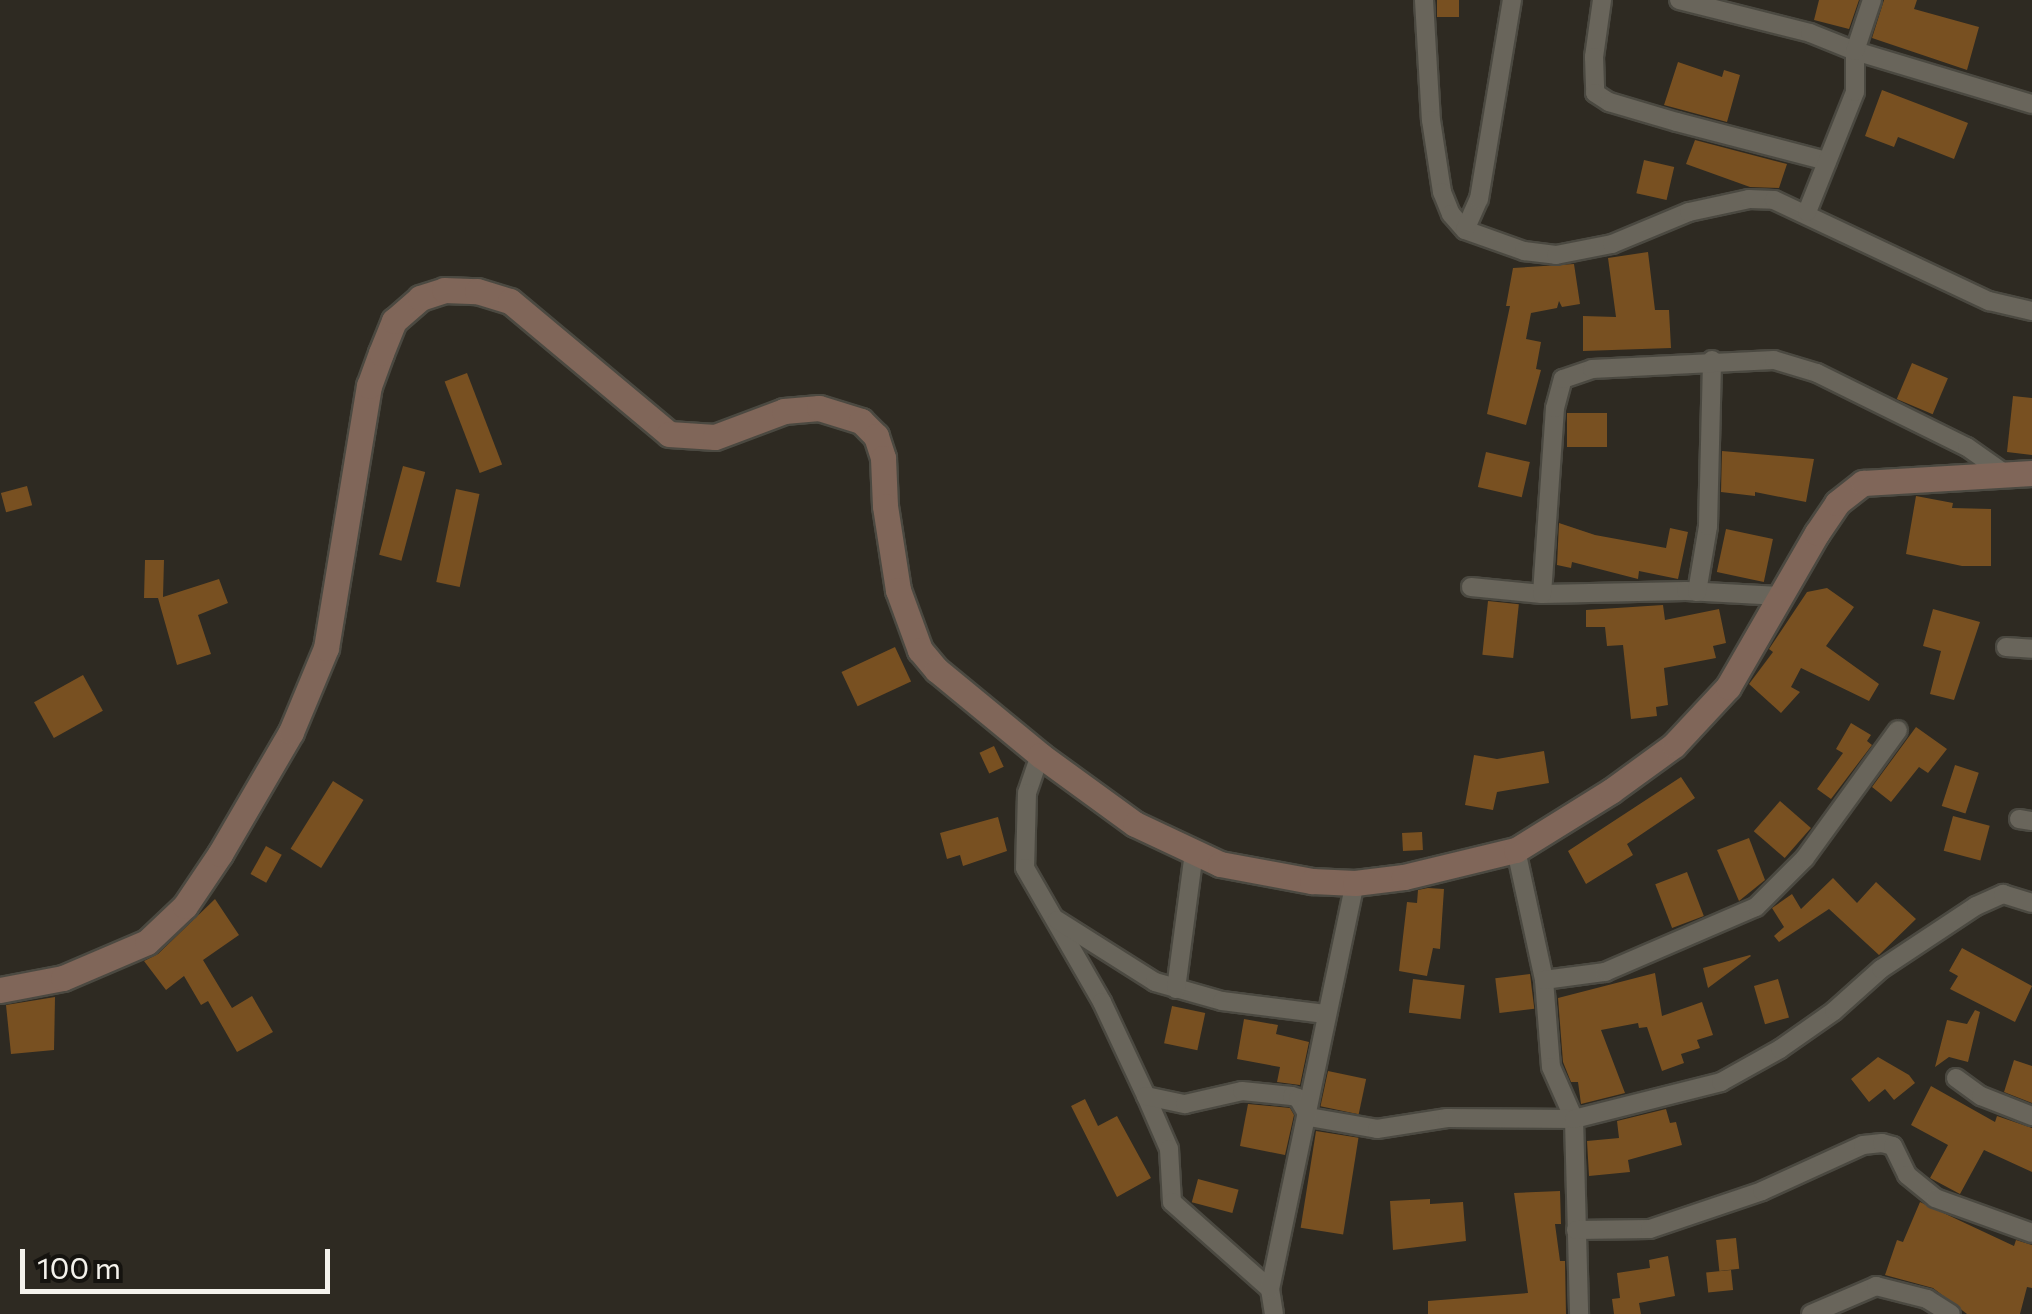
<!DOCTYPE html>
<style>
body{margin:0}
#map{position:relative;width:2032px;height:1314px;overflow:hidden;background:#2e2a22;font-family:Commissioner,sans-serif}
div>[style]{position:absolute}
.building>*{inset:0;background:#785021;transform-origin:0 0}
.roads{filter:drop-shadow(2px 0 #4b4941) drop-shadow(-2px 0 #4b4941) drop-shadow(0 2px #4b4941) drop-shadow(0 -2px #4b4941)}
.street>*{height:18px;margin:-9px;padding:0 9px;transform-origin:9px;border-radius:9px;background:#69655b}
.secondary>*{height:25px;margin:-12.5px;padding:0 12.5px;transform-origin:12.5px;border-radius:12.5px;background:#806659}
span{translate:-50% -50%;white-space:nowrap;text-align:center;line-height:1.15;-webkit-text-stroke:8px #15130f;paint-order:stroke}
.scale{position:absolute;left:20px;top:1249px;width:310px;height:45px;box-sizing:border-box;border:5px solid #f4f2ec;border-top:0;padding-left:12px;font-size:30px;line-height:35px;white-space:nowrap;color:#f4f2ec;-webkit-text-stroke:8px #15130f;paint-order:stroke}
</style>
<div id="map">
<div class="building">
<div style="left:1437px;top:0;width:22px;height:17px"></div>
<div style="clip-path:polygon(1819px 0,1859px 0,1849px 29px,1814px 20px)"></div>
<div style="clip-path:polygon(1884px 0,1917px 0,1914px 9px,1979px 27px,1967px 70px,1872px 38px)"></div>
<div style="clip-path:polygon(1678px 62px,1722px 77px,1724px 70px,1740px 75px,1727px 122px,1664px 105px)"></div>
<div style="clip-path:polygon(1882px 90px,1968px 123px,1954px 159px,1898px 137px,1894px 147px,1865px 136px)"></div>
<div style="clip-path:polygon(1695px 140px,1787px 164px,1779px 188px,1750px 187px,1686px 164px)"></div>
<div style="left:1644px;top:160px;width:31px;height:34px;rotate:13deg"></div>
<div style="clip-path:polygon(1648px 252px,1655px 310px,1669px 310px,1671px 348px,1583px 351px,1583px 316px,1616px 317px,1608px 258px)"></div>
<div style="clip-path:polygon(1574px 264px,1580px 304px,1562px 307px,1559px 301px,1557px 308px,1531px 313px,1526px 339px,1541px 342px,1536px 369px,1541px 370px,1526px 425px,1487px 414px,1510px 306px,1506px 306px,1513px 268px)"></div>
<div style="left:1912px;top:363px;width:39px;height:39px;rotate:23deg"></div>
<div style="left:467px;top:373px;width:98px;height:24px;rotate:69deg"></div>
<div style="clip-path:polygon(2013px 396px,2032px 398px,2032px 455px,2007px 452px)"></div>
<div style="left:1567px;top:413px;width:40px;height:34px"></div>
<div style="clip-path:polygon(1722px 451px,1814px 459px,1806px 502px,1755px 492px,1755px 496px,1721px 492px)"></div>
<div style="left:1486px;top:452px;width:45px;height:36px;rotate:13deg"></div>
<div style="left:403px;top:466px;width:23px;height:92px;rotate:15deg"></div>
<div style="left:27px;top:486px;width:20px;height:27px;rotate:75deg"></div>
<div style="left:456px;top:489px;width:24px;height:95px;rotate:12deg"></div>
<div style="clip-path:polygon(1916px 496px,1953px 503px,1952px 508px,1991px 509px,1991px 566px,1962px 566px,1906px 554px)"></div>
<div style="clip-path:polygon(1559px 523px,1595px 535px,1666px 548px,1670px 528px,1688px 532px,1678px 579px,1639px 571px,1638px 579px,1572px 562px,1571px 568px,1557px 565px)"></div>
<div style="left:1726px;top:529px;width:48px;height:44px;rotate:12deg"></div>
<div style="clip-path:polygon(145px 560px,164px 560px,163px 597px,219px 579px,228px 603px,198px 615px,211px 654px,177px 665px,158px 598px,144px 598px)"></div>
<div style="clip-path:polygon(1827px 588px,1854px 607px,1826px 646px,1879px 684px,1869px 701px,1801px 668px,1791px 687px,1800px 692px,1781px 713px,1749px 684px,1773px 652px,1769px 649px,1807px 592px)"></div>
<div style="left:1488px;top:601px;width:31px;height:54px;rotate:6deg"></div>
<div style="clip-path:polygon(1663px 605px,1665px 620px,1719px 609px,1726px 643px,1713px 646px,1716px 658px,1664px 668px,1668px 705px,1656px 707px,1657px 716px,1631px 719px,1623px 645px,1607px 646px,1605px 627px,1586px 627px,1586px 610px)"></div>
<div style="clip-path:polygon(1933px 609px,1980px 622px,1954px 700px,1930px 694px,1941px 651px,1923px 646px)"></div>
<div style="left:895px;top:647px;width:38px;height:59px;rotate:65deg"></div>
<div style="left:83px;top:675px;width:41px;height:56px;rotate:61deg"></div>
<div style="clip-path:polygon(1851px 723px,1871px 735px,1867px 741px,1872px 745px,1831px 799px,1817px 789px,1843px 753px,1836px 749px)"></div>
<div style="clip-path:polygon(1916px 727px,1947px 749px,1928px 773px,1919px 767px,1891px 802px,1872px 787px)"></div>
<div style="left:994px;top:746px;width:23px;height:16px;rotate:65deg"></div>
<div style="clip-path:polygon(1544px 751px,1549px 783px,1497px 792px,1493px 810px,1465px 805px,1474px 755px,1497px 759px)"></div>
<div style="left:1955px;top:765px;width:25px;height:43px;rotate:18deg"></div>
<div style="clip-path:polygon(1681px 777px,1695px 798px,1627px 844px,1633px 855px,1586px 884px,1568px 851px)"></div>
<div style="left:333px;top:781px;width:36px;height:80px;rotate:32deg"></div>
<div style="left:1780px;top:801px;width:41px;height:40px;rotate:41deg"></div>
<div style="left:1953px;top:816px;width:38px;height:36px;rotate:15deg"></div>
<div style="clip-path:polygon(998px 817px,1007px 851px,963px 866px,960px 855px,947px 859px,940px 833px)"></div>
<div style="left:1422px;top:832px;width:18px;height:20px;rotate:87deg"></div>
<div style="clip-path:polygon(1749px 838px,1765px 880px,1739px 901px,1717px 850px)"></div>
<div style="left:266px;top:846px;width:18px;height:32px;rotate:29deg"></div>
<div style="left:1687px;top:872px;width:47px;height:34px;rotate:69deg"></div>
<div style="clip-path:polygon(1833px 878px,1857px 903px,1876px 882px,1916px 919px,1879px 955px,1829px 909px,1779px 942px,1774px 936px,1784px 927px,1772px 908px,1792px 894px,1801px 909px)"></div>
<div style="clip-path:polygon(1428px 888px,1444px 889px,1440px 949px,1433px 948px,1427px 976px,1399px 971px,1407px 902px,1417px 903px,1418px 890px)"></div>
<div style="clip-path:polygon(215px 899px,239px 935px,203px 960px,232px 1008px,252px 996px,273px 1032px,237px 1052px,208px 1001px,201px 1005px,184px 976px,166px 990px,144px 961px,158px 954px)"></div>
<div style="clip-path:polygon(1962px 948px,2032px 986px,2015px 1022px,1950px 989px,1958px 976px,1949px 971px)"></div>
<div style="clip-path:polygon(1750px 955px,1751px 956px,1708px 988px,1703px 968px)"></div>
<div style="clip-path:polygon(1655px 973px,1662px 1016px,1702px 1002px,1713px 1035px,1697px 1040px,1700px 1048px,1681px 1054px,1684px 1063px,1662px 1071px,1647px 1027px,1639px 1028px,1638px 1023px,1601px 1030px,1625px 1093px,1581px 1104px,1578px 1082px,1571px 1082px,1563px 1062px,1558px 998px)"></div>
<div style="left:1530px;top:974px;width:35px;height:35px;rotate:83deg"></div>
<div style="left:1413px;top:979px;width:52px;height:34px;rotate:7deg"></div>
<div style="left:1778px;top:979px;width:40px;height:25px;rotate:74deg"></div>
<div style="clip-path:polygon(55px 997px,54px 1050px,11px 1054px,6px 1005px)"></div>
<div style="left:1172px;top:1006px;width:34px;height:38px;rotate:12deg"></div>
<div style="clip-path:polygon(1975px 1010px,1980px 1012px,1968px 1062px,1949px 1057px,1935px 1067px,1947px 1020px,1967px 1024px)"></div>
<div style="clip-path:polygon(1244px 1019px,1278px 1025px,1276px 1034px,1309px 1042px,1300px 1085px,1277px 1082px,1280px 1067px,1237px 1059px)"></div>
<div style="clip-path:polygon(1878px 1057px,1909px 1075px,1915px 1083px,1894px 1100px,1885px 1089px,1869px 1102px,1851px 1079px)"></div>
<div style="clip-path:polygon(2014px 1060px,2032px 1066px,2032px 1103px,2004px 1092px)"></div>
<div style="left:1328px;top:1071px;width:39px;height:36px;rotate:12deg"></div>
<div style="clip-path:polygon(1931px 1086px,1995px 1122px,1997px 1116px,2032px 1128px,2032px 1172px,1984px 1150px,1960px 1194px,1930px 1178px,1948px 1145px,1911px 1125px)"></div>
<div style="clip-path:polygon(1085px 1099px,1098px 1126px,1117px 1116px,1151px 1178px,1117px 1197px,1071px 1106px)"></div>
<div style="clip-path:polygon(1248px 1104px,1290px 1108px,1294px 1115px,1285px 1155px,1240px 1146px)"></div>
<div style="clip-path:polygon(1666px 1109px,1670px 1123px,1676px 1122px,1682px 1145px,1628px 1160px,1630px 1172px,1589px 1176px,1587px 1141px,1619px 1138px,1617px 1121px)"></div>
<div style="left:1316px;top:1131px;width:43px;height:98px;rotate:9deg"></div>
<div style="left:1198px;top:1179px;width:42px;height:24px;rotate:15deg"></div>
<div style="clip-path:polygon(1560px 1191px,1561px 1224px,1555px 1224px,1560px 1261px,1565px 1261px,1566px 1314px,1428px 1314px,1428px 1301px,1528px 1293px,1514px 1193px)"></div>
<div style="clip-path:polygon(1430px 1199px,1430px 1204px,1463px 1202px,1466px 1241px,1393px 1250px,1390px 1201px)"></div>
<div style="clip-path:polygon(1920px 1202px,2014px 1246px,2016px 1240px,2032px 1245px,2032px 1288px,2027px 1287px,2020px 1314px,1967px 1314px,1933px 1288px,1885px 1275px,1897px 1240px,1903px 1242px)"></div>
<div style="left:1736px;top:1238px;width:31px;height:20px;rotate:84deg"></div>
<div style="clip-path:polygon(1668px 1256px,1675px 1296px,1639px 1303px,1641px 1314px,1614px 1314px,1612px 1299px,1620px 1298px,1617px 1273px,1650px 1268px,1649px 1260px)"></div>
<div style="left:1731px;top:1270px;width:20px;height:25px;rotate:84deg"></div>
</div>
<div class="roads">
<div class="street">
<div style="left:1424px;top:0;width:120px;rotate:86.7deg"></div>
<div style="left:1431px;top:120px;width:73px;rotate:81.3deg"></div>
<div style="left:1442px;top:192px;width:24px;rotate:68deg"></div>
<div style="left:1451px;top:214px;width:21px;rotate:49deg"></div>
<div style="left:1465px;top:230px;width:63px;rotate:19.6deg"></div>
<div style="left:1524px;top:251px;width:32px;rotate:7deg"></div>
<div style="left:1556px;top:255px;width:57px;rotate:-11.1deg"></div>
<div style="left:1612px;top:244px;width:83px;rotate:-22.6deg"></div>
<div style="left:1689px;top:212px;width:61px;rotate:-12.2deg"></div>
<div style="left:1749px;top:199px;width:25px;rotate:2deg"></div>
<div style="left:1774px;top:200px;width:238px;rotate:25.2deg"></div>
<div style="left:1989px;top:301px;width:44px;rotate:13.1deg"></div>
<div style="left:1602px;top:0;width:58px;rotate:98deg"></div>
<div style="left:1594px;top:57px;width:36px;rotate:88deg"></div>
<div style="left:1595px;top:93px;width:17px;rotate:33deg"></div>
<div style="left:1609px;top:102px;width:71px;rotate:16.4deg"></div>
<div style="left:1677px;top:122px;width:155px;rotate:14.6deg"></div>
<div style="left:1679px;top:0;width:135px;rotate:14.1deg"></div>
<div style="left:1810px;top:33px;width:48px;rotate:21.8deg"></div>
<div style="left:1855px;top:51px;width:185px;rotate:16.7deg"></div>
<div style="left:1807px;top:212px;width:129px;rotate:-68.2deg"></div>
<div style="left:1855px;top:92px;width:41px;rotate:-90deg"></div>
<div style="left:1855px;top:51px;width:54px;rotate:-71.6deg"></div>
<div style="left:1465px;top:230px;width:34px;rotate:-66deg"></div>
<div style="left:1479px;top:199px;width:202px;rotate:-80.6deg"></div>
<div style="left:1471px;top:587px;width:71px;rotate:5.6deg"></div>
<div style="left:1542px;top:594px;width:144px;rotate:-1.2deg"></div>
<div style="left:1686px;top:591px;width:94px;rotate:3deg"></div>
<div style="left:1697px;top:592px;width:67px;rotate:-80.5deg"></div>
<div style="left:1708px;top:526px;width:166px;rotate:-88.6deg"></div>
<div style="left:1542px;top:594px;width:186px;rotate:-86deg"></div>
<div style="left:1555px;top:408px;width:30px;rotate:-75deg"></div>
<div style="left:1563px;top:379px;width:31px;rotate:-19deg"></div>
<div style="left:1592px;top:369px;width:182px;rotate:-2.8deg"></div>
<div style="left:1774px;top:360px;width:45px;rotate:16.8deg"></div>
<div style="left:1817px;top:373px;width:167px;rotate:26.3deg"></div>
<div style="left:1967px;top:447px;width:50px;rotate:35.3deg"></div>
<div style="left:2006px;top:647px;width:26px;rotate:4deg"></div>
<div style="left:1040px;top:755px;width:40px;rotate:108.9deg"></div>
<div style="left:1027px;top:793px;width:75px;rotate:91.5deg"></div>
<div style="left:1025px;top:868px;width:155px;rotate:60.1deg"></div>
<div style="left:1102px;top:1002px;width:104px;rotate:64.9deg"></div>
<div style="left:1146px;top:1096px;width:58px;rotate:66.5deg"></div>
<div style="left:1169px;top:1149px;width:53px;rotate:86.8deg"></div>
<div style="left:1172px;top:1202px;width:131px;rotate:41.6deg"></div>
<div style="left:1270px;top:1289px;width:25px;rotate:81deg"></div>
<div style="left:2019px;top:819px;width:13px;rotate:9deg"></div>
<div style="left:1516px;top:850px;width:133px;rotate:77.8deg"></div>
<div style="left:1544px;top:980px;width:87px;rotate:85.4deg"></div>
<div style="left:1551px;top:1067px;width:57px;rotate:66.1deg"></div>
<div style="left:1574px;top:1119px;width:195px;rotate:88.5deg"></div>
<div style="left:1057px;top:920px;width:116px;rotate:32.3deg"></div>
<div style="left:1155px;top:982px;width:70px;rotate:15.8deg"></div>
<div style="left:1222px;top:1001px;width:104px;rotate:7.2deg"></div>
<div style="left:1544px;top:980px;width:62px;rotate:-7.5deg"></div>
<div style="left:1605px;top:972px;width:164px;rotate:-23.3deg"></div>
<div style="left:1756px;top:907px;width:69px;rotate:-45deg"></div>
<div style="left:1805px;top:858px;width:158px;rotate:-54deg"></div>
<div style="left:1176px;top:989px;width:137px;rotate:-82.5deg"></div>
<div style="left:1956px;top:1078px;width:31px;rotate:36deg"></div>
<div style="left:1981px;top:1096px;width:55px;rotate:21.4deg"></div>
<div style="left:1146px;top:1096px;width:40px;rotate:12deg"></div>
<div style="left:1185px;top:1104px;width:58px;rotate:-12.8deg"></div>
<div style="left:1242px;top:1091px;width:50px;rotate:5.7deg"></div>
<div style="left:1292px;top:1096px;width:6px;rotate:18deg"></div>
<div style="left:1298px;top:1098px;width:22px;rotate:60deg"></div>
<div style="left:1309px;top:1117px;width:69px;rotate:10deg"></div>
<div style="left:1377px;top:1129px;width:71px;rotate:-8.9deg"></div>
<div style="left:1447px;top:1118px;width:127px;rotate:0.5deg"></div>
<div style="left:1574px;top:1119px;width:152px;rotate:-14.1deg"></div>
<div style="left:1721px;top:1082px;width:68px;rotate:-29.2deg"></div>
<div style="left:1780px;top:1049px;width:66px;rotate:-35.1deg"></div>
<div style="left:1834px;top:1011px;width:63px;rotate:-41.8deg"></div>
<div style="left:1881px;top:969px;width:114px;rotate:-33.6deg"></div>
<div style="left:1976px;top:906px;width:30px;rotate:-24deg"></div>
<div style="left:2003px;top:894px;width:30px;rotate:17deg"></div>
<div style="left:1576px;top:1230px;width:74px;rotate:-0.8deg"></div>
<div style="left:1650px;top:1229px;width:118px;rotate:-18.7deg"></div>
<div style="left:1762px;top:1191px;width:111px;rotate:-24.5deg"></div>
<div style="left:1863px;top:1145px;width:19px;rotate:-6deg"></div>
<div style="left:1882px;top:1143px;width:11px;rotate:15deg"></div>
<div style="left:1893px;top:1146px;width:32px;rotate:64deg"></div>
<div style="left:1907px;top:1175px;width:36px;rotate:39deg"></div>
<div style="left:1935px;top:1198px;width:103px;rotate:19.8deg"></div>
<div style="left:1270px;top:1289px;width:415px;rotate:-78.2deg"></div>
<div style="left:1811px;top:1314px;width:71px;rotate:-23.3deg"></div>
<div style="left:1876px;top:1286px;width:53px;rotate:14.3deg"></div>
<div style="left:1927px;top:1299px;width:28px;rotate:32deg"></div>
</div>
<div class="secondary">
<div style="left:0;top:990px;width:64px;rotate:-10.8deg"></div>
<div style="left:63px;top:978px;width:91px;rotate:-23.2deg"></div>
<div style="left:147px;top:942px;width:52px;rotate:-43.5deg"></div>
<div style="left:185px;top:906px;width:63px;rotate:-56.1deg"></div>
<div style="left:220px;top:854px;width:141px;rotate:-59.8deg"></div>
<div style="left:291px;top:732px;width:91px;rotate:-67.4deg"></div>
<div style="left:326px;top:648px;width:266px;rotate:-80.7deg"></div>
<div style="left:369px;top:386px;width:35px;rotate:-70deg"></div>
<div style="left:381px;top:353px;width:35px;rotate:-68deg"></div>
<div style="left:394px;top:321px;width:35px;rotate:-41deg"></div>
<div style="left:420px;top:298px;width:25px;rotate:-18deg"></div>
<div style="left:444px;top:290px;width:33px;rotate:2deg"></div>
<div style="left:477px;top:291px;width:34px;rotate:17deg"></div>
<div style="left:510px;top:301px;width:207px;rotate:39.9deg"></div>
<div style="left:669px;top:434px;width:46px;rotate:3.7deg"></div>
<div style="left:715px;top:437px;width:74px;rotate:-20.6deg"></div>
<div style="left:784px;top:411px;width:35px;rotate:-5deg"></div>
<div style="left:819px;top:408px;width:44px;rotate:17.2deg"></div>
<div style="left:861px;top:421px;width:21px;rotate:45deg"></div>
<div style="left:876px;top:436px;width:23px;rotate:72deg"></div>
<div style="left:883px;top:458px;width:48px;rotate:87.6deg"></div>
<div style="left:885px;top:506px;width:85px;rotate:81.2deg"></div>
<div style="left:898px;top:590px;width:64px;rotate:69.9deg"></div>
<div style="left:920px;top:650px;width:26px;rotate:50deg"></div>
<div style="left:937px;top:670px;width:134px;rotate:39.5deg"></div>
<div style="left:1040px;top:755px;width:117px;rotate:36deg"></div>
<div style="left:1135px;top:824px;width:94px;rotate:25.2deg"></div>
<div style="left:1220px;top:864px;width:94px;rotate:10.5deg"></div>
<div style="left:1312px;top:881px;width:43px;rotate:2.7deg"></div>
<div style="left:1355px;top:883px;width:49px;rotate:-7deg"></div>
<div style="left:1404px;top:877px;width:115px;rotate:-13.6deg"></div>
<div style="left:1516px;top:850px;width:112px;rotate:-31.8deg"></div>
<div style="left:1611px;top:791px;width:78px;rotate:-36.1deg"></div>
<div style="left:1674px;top:745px;width:79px;rotate:-47deg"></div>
<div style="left:1728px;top:687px;width:178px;rotate:-60deg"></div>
<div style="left:1817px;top:533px;width:36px;rotate:-56deg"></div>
<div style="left:1837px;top:503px;width:33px;rotate:-38deg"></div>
<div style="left:1863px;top:483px;width:169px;rotate:-3.4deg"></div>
</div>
</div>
<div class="scale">100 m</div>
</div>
